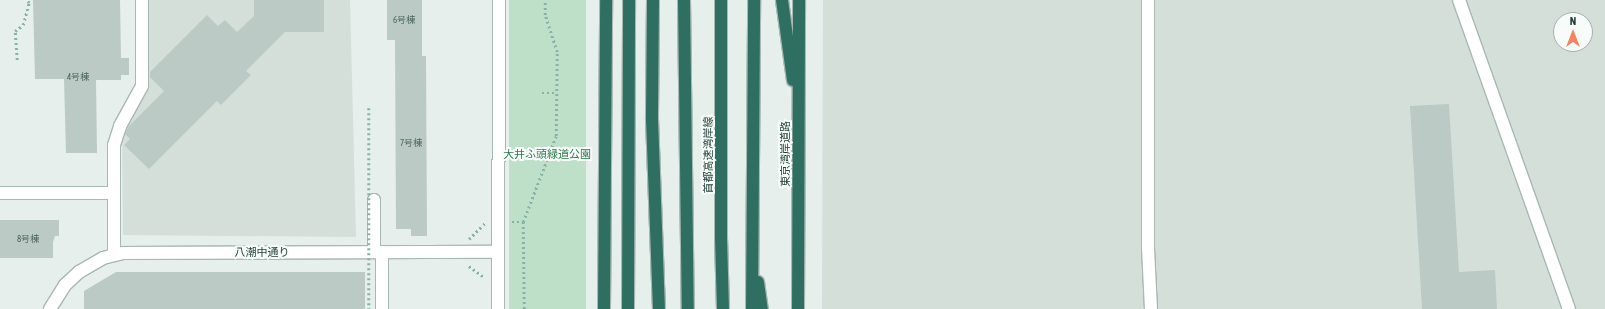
<!DOCTYPE html>
<meta charset="utf-8">
<style>
body{margin:0}
#map{position:relative;width:1605px;height:309px;overflow:hidden;background:#e6efeb;font-family:"Asap Condensed","Noto Sans JP",sans-serif}
div>[style]{position:absolute}
.built>*{inset:0;background:#d4dfda}
.green>*{inset:0;background:#bfe0c8;transform-origin:0 0}
.building>*{inset:0;background:#bbcac4}
.path>*{height:2.5px;margin-top:-1.25px;transform-origin:0;background:repeating-linear-gradient(90deg,#86b3a5 0 2px,transparent 0 5px)}
.roads{filter:drop-shadow(1px 0 #a8b8b2) drop-shadow(-1px 0 #a8b8b2) drop-shadow(0 1px #a8b8b2) drop-shadow(0 -1px #a8b8b2)}
.minor>*{height:12px;margin:-6px;padding:0 6px;transform-origin:6px;border-radius:6px;background:#fff}
.highway>*{height:12px;margin:-6px;padding:0 6px;transform-origin:6px;border-radius:6px;background:#2f6f62}
.path-bridge>*{height:2.5px;margin-top:-1.25px;transform-origin:0;background:repeating-linear-gradient(90deg,#86b3a5 0 2px,transparent 0 5px)}
span{translate:-50% -50%;white-space:nowrap;text-align:center;line-height:1.15;-webkit-text-stroke:4px #f7fbf9;paint-order:stroke}
.number-label{font-size:9px;color:#4a645c}
.number-label span{-webkit-text-stroke-width:0}
.park-label{font-size:11px;color:#2d7a4b}
.street-label{font-size:11px;color:#24423a}
.north{position:absolute;left:1553px;top:12px;width:40px;height:40px;box-sizing:border-box;background:#f7fbf9;border:1px solid #a3b1ad;border-radius:50%;rotate:0deg;font-size:11px;font-weight:700;line-height:16px;text-align:center;color:#24423a}
.north::after{content:'';display:block;margin:auto;width:14px;height:18px;background:#f4845f;clip-path:polygon(50% 0,100% 100%,50% 72%,0 100%)}
</style>
<div id="map">
<div class="built">
<div style="clip-path:polygon(148px 0,350px 0,356px 237px,123px 235px,122px 129px,148px 86px)"></div>
<div style="clip-path:polygon(evenodd,823px 0,1605px 0,1605px 309px,822px 309px,823px 0,1561px 20px,1585px 20px,1585px 44px,1561px 44px,1561px 20px)"></div>
</div>
<div class="green">
<div style="left:509px;top:0;width:77px;height:309px"></div>
</div>
<div class="building">
<div style="clip-path:polygon(33px 0,120px 0,121px 58px,129px 58px,129px 75px,121px 75px,121px 80px,96px 80px,97px 153px,66px 153px,64px 79px,35px 79px)"></div>
<div style="clip-path:polygon(254px 0,324px 0,324px 32px,285px 32px,246px 71px,251px 75px,221px 105px,217px 101px,149px 169px,124px 145px,130px 139px,125px 134px,129px 126px,164px 91px,150px 77px,150px 72px,207px 15px,218px 26px,225px 20px,237px 32px,254px 16px)"></div>
<div style="clip-path:polygon(387px 0,422px 0,422px 56px,426px 56px,427px 236px,411px 236px,411px 229px,396px 229px,395px 40px,387px 40px)"></div>
<div style="clip-path:polygon(1449px 104px,1459px 272px,1495px 270px,1497px 309px,1422px 309px,1410px 106px)"></div>
<div style="clip-path:polygon(0 220px,59px 220px,59px 236px,55px 236px,53px 242px,53px 258px,0 258px)"></div>
<div style="clip-path:polygon(116px 272px,365px 272px,365px 309px,84px 309px,84px 291px)"></div>
</div>
<div class="path">
<div style="left:17px;top:60px;width:29px;rotate:-94deg"></div>
<div style="left:15px;top:31px;width:10px;rotate:-37deg"></div>
<div style="left:23px;top:25px;width:23px;rotate:-75deg"></div>
<div style="left:29px;top:3px;width:4px;rotate:-124deg"></div>
<div style="left:542px;top:93px;width:14px"></div>
<div style="left:512px;top:222px;width:11px"></div>
<div style="left:469px;top:239px;width:23px;rotate:-45deg"></div>
<div style="left:469px;top:266px;width:19px;rotate:36deg"></div>
<div style="left:524px;top:309px;width:87px;rotate:-90.7deg"></div>
<div style="left:523px;top:222px;width:92px;rotate:-69deg"></div>
<div style="left:556px;top:136px;width:84px;rotate:-89.3deg"></div>
<div style="left:557px;top:52px;width:39px;rotate:-108deg"></div>
<div style="left:545px;top:15px;width:15px;rotate:-90deg"></div>
</div>
<div class="roads">
<div class="minor">
<div style="left:1148px;top:0;width:248px;rotate:90deg"></div>
<div style="left:1148px;top:248px;width:61px;rotate:87.2deg"></div>
<div style="left:1459px;top:0;width:328px;rotate:70.4deg"></div>
<div style="left:0;top:193px;width:114px"></div>
<div style="left:374px;top:252px;width:52px;rotate:-90deg"></div>
<div style="left:114px;top:254px;width:109px;rotate:-90deg"></div>
<div style="left:114px;top:145px;width:20px;rotate:-72deg"></div>
<div style="left:120px;top:126px;width:46px;rotate:-61.2deg"></div>
<div style="left:142px;top:86px;width:86px;rotate:-90deg"></div>
<div style="left:50px;top:309px;width:28px;rotate:-58deg"></div>
<div style="left:65px;top:285px;width:19px;rotate:-43deg"></div>
<div style="left:79px;top:272px;width:28px;rotate:-30deg"></div>
<div style="left:103px;top:258px;width:21px;rotate:-14deg"></div>
<div style="left:123px;top:253px;width:375px;rotate:-0.2deg"></div>
<div style="left:382px;top:309px;width:57px;rotate:-90deg"></div>
<div style="left:498px;top:309px;width:309px;rotate:-89.8deg"></div>
</div>
<div class="highway">
<div style="left:653px;top:0;width:119px;rotate:90.5deg"></div>
<div style="left:652px;top:119px;width:190px;rotate:87.9deg"></div>
<div style="left:684px;top:0;width:309px;rotate:89.3deg"></div>
<div style="left:721px;top:0;width:238px;rotate:90deg"></div>
<div style="left:721px;top:238px;width:71px;rotate:88.4deg"></div>
<div style="left:782px;top:0;width:81px;rotate:82.2deg"></div>
<div style="left:758px;top:282px;width:27px;rotate:82deg"></div>
<div style="left:604px;top:309px;width:309px;rotate:-89.6deg"></div>
<div style="left:628px;top:309px;width:309px;rotate:-89.8deg"></div>
<div style="left:752px;top:309px;width:309px;rotate:-89.6deg"></div>
<div style="left:798px;top:309px;width:309px;rotate:-89.8deg"></div>
</div>
</div>
<div class="path-bridge">
<div style="left:369px;top:108px;width:201px;rotate:90deg"></div>
</div>
<div class="number-label">
<span style="left:404px;top:20px">6号棟</span>
<span style="left:78px;top:77px">4号棟</span>
<span style="left:411px;top:143px">7号棟</span>
<span style="left:28px;top:239px">8号棟</span>
</div>
<div class="park-label">
<span style="left:547px;top:154px">大井ふ頭緑道公園</span>
</div>
<div class="street-label">
<span style="left:785px;top:154px;rotate:-90deg">東京湾岸道路</span>
<span style="left:708px;top:155px;rotate:-90deg">首都高速湾岸線</span>
<span style="left:262px;top:252px">八潮中通り</span>
</div>
<div class="north">N</div>
</div>
